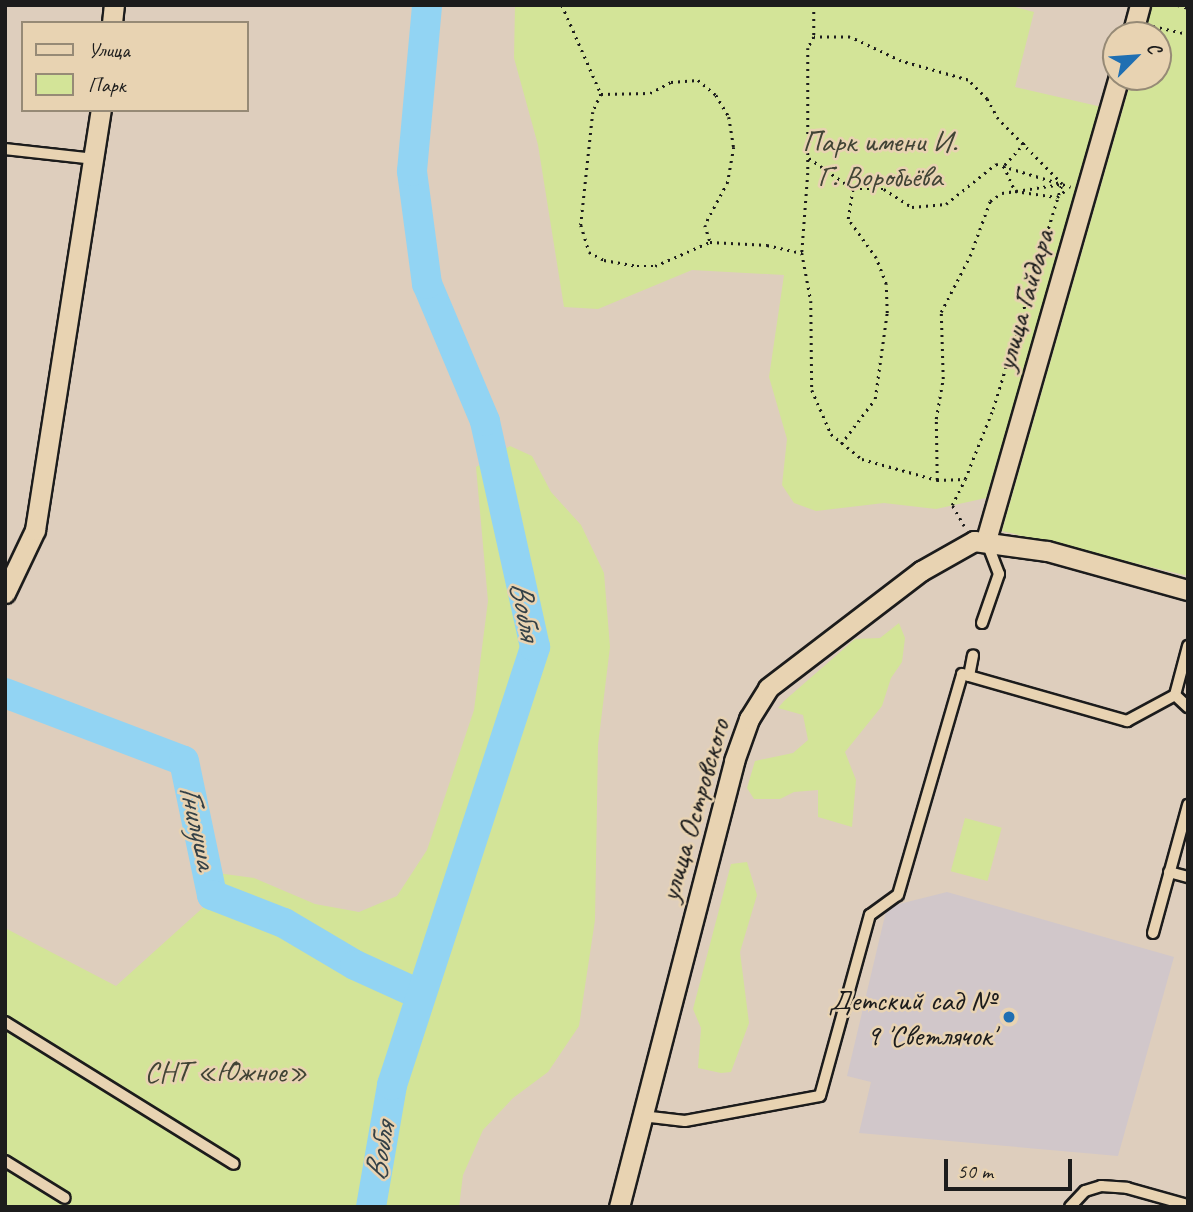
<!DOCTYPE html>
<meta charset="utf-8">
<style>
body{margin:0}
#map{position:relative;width:1193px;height:1212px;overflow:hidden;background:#decebd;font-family:Caveat,sans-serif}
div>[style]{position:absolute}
.built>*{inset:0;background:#d1c7ca}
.green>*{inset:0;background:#d3e498;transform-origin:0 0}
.river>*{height:30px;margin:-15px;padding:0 15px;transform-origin:15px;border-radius:15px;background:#92d4f3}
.path>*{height:2.5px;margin-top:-1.25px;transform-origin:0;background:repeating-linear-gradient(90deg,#1c1c1c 0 2px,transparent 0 7px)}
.roads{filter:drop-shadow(2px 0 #1c1c1c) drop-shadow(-2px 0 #1c1c1c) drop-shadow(0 2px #1c1c1c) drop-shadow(0 -2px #1c1c1c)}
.service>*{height:10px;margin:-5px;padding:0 5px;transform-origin:5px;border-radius:5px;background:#e8d3b2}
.minor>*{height:19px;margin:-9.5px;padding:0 9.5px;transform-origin:9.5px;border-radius:9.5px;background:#e8d3b2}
.dots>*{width:19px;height:19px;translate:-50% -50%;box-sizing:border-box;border:4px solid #e8d3b2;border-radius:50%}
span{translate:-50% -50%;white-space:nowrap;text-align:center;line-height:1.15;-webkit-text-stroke:5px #e8d3b2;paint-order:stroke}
.park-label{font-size:30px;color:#414435}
.street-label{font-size:30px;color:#1c1c1c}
.poi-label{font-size:30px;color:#1c1c1c}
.right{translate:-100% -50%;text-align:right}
.water-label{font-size:32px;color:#344147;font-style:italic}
.frame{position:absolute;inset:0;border:7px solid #1c1c1c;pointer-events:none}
.legend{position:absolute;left:21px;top:21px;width:228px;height:91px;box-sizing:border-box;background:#e8d3b2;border:2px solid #968a76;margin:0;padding:9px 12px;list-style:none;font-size:21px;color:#1c1c1c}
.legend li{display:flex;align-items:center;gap:14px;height:35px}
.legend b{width:35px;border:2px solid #968a76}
.north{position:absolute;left:1102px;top:21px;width:70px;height:70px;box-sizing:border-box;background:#e8d3b2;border:2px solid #968a76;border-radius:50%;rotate:65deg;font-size:19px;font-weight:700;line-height:28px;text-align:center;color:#1c1c1c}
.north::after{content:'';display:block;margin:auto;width:24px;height:32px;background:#1f6fb2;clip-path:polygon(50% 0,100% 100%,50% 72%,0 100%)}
.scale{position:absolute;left:944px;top:1159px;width:128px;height:32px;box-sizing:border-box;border:4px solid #1c1c1c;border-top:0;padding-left:9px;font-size:21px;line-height:24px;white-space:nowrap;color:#1c1c1c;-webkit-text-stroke:5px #e8d3b2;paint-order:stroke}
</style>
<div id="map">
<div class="built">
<div style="clip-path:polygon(947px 892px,1174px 957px,1118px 1156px,859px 1133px,871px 1082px,847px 1076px,887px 907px)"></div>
</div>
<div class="green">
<div style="clip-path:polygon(515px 5px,1008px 5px,1034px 12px,1015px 87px,1102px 107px,986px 498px,936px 509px,884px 503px,816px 511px,794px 503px,782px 485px,787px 439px,769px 377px,784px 275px,692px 270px,598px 309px,564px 307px,538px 145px,514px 58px)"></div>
<div style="clip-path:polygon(1152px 5px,1188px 5px,1188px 576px,1002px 531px,1132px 77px,1158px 77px,1158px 35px,1144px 35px)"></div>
<div style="clip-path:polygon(510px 446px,532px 456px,551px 492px,581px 525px,604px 573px,610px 647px,598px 745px,595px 920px,579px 1026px,548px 1072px,513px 1098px,483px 1130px,463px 1175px,459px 1207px,5px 1207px,5px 928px,116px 986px,207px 904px,217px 873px,254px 878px,315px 904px,359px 912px,397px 896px,427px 850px,474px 710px,488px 601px,476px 467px)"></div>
<div style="clip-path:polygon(899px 623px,905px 638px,902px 662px,891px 678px,882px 706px,845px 752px,856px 780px,852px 827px,818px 817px,818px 790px,794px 792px,780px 799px,754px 799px,747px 788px,755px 761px,793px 753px,808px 740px,803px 715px,778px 708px,784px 701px,855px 639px,880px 638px)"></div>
<div style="left:965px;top:818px;width:38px;height:55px;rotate:15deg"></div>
<div style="clip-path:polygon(747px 862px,757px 895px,740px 952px,749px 1023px,731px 1072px,721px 1073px,698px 1068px,701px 1028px,693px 1009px,731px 864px)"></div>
</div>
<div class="river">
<div style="left:5px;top:693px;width:191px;rotate:20.8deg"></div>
<div style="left:184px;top:761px;width:137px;rotate:78.2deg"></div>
<div style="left:212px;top:895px;width:77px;rotate:21.3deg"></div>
<div style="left:284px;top:923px;width:82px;rotate:30.6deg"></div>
<div style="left:355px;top:965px;width:72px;rotate:24.4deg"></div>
<div style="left:371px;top:1207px;width:124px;rotate:-80.2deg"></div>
<div style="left:392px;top:1085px;width:461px;rotate:-71.9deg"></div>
<div style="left:535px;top:647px;width:231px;rotate:-102.5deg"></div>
<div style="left:485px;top:421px;width:149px;rotate:-112.9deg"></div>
<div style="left:427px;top:284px;width:114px;rotate:-97.6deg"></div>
<div style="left:412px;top:171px;width:167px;rotate:-84.8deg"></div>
</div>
<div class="path">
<div style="left:562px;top:5px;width:97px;rotate:66.3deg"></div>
<div style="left:601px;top:94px;width:20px;rotate:114deg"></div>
<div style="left:593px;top:112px;width:114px;rotate:96.1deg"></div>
<div style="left:581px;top:225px;width:28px;rotate:73deg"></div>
<div style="left:589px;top:252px;width:17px;rotate:28deg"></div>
<div style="left:604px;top:260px;width:34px;rotate:10deg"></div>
<div style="left:637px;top:266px;width:18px"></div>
<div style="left:655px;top:266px;width:60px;rotate:-23.6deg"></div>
<div style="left:710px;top:242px;width:57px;rotate:3deg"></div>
<div style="left:767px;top:245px;width:36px;rotate:13deg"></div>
<div style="left:814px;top:5px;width:32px;rotate:90deg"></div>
<div style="left:814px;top:37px;width:13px;rotate:119deg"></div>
<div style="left:808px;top:48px;width:125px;rotate:90deg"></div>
<div style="left:808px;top:173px;width:80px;rotate:94.3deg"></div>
<div style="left:802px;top:253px;width:49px;rotate:79.4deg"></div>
<div style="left:811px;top:301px;width:89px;rotate:89.4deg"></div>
<div style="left:812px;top:390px;width:48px;rotate:66.6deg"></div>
<div style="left:831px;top:434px;width:40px;rotate:39deg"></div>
<div style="left:862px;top:459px;width:78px;rotate:15.6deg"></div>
<div style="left:937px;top:480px;width:28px;rotate:-2deg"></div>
<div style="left:965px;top:479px;width:75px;rotate:-68.2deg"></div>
<div style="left:993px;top:409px;width:235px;rotate:-73deg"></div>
<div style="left:1062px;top:184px;width:91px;rotate:-134.6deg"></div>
<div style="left:998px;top:119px;width:23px;rotate:-119deg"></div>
<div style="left:987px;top:99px;width:27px;rotate:-135deg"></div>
<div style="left:968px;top:80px;width:70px;rotate:-164.2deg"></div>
<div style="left:901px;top:61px;width:56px;rotate:-154.8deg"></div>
<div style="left:850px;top:37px;width:36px;rotate:180deg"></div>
<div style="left:1178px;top:5px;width:10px;rotate:17deg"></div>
<div style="left:1153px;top:26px;width:36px;rotate:13deg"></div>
<div style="left:601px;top:94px;width:49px;rotate:-1.2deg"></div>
<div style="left:650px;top:93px;width:24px;rotate:-28deg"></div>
<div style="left:671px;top:82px;width:27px;rotate:-4deg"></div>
<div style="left:698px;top:80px;width:23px;rotate:40deg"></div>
<div style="left:716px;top:95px;width:26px;rotate:59deg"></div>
<div style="left:729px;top:117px;width:30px;rotate:81deg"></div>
<div style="left:734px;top:147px;width:36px;rotate:100deg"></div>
<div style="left:728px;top:182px;width:49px;rotate:118.1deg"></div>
<div style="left:705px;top:225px;width:17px;rotate:73deg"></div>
<div style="left:1025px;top:143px;width:31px;rotate:132deg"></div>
<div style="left:1004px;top:166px;width:27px;rotate:66deg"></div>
<div style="left:1015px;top:191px;width:42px;rotate:8.1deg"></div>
<div style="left:1057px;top:197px;width:11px;rotate:-38deg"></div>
<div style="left:809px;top:158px;width:54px;rotate:35.2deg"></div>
<div style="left:853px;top:189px;width:31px"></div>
<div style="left:884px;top:189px;width:33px;rotate:33deg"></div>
<div style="left:912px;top:207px;width:34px;rotate:-5deg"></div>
<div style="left:946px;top:204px;width:64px;rotate:-38.7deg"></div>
<div style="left:996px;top:164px;width:78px;rotate:17deg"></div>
<div style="left:841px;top:444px;width:56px;rotate:-52.9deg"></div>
<div style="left:875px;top:399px;width:87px;rotate:-82.1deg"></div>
<div style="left:887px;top:313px;width:29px;rotate:-92deg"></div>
<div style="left:886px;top:284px;width:28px;rotate:-111deg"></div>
<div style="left:876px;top:258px;width:48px;rotate:-125.7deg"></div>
<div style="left:848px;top:219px;width:30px;rotate:-81deg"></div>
<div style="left:937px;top:480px;width:61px;rotate:-90.9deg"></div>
<div style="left:936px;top:419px;width:41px;rotate:-80.1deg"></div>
<div style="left:943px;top:379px;width:67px;rotate:-91.7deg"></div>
<div style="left:941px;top:312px;width:63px;rotate:-62.6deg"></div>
<div style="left:970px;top:256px;width:59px;rotate:-70deg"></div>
<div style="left:990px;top:201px;width:14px;rotate:-34deg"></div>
<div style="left:1002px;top:193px;width:61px;rotate:-8.5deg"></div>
<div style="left:964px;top:526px;width:24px;rotate:-120deg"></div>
<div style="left:952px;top:505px;width:29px;rotate:-63deg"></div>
</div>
<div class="roads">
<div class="service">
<div style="left:5px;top:149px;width:90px;rotate:6.4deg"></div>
<div style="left:982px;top:623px;width:52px;rotate:-70.9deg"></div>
<div style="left:999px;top:574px;width:33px;rotate:-111deg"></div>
<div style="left:969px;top:676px;width:21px;rotate:-79deg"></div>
<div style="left:1175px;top:695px;width:18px;rotate:43deg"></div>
<div style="left:1169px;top:872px;width:20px;rotate:15deg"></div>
<div style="left:1153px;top:933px;width:133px;rotate:-74.7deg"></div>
<div style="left:5px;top:1022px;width:269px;rotate:31.8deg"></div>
<div style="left:642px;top:1116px;width:43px;rotate:6.6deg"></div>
<div style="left:685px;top:1121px;width:137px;rotate:-10.5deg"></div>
<div style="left:820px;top:1096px;width:188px;rotate:-74.6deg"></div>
<div style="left:870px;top:915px;width:34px;rotate:-36deg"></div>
<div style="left:898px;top:895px;width:230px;rotate:-73.8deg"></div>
<div style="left:962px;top:674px;width:172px;rotate:15.9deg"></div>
<div style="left:1127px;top:721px;width:55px;rotate:-28.4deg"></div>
<div style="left:1175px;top:695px;width:51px;rotate:-75.1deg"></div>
<div style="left:5px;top:1161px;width:70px;rotate:31.7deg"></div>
<div style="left:1070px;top:1207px;width:22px;rotate:-47deg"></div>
<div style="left:1085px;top:1191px;width:17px;rotate:-17deg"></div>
<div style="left:1101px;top:1186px;width:26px;rotate:4deg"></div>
<div style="left:1127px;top:1188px;width:63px;rotate:15.6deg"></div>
</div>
<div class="minor">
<div style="left:112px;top:23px;width:18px;rotate:-84deg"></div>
<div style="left:1132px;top:35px;width:31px;rotate:-75deg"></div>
<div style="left:986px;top:540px;width:482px;rotate:-74deg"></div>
<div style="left:5px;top:593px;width:70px;rotate:-64.5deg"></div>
<div style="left:35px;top:530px;width:425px;rotate:-81.1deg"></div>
<div style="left:619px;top:1207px;width:461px;rotate:-75.5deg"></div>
<div style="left:734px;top:761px;width:45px;rotate:-70.3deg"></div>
<div style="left:749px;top:719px;width:36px;rotate:-58deg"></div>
<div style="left:768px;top:688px;width:193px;rotate:-37.4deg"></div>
<div style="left:921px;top:571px;width:61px;rotate:-29.5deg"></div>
<div style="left:974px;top:541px;width:74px;rotate:7.8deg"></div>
<div style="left:1047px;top:551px;width:146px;rotate:15.5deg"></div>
</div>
</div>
<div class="dots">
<div style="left:1009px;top:1017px;background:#1f6fb2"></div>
</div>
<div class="park-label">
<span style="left:880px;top:158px">Парк имени И.<br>Г. Воробьёва</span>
<span style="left:226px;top:1071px">СНТ «Южное»</span>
</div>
<div class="street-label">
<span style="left:1024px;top:300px;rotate:-74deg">улица Гайдара</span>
<span style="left:694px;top:810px;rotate:-74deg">улица Островского</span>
</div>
<div class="poi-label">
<span class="right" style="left:995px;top:1017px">Детский сад №<br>9 'Светлячок'</span>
</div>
<div class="water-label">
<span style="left:525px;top:610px;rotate:80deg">Вобля</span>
<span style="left:198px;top:827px;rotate:78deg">Гнилуша</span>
<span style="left:380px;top:1152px;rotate:-80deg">Вобля</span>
</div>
<div class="frame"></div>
<ul class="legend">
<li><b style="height:9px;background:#e8d3b2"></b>Улица</li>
<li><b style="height:19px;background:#d3e498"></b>Парк</li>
</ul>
<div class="north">С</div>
<div class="scale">50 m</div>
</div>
